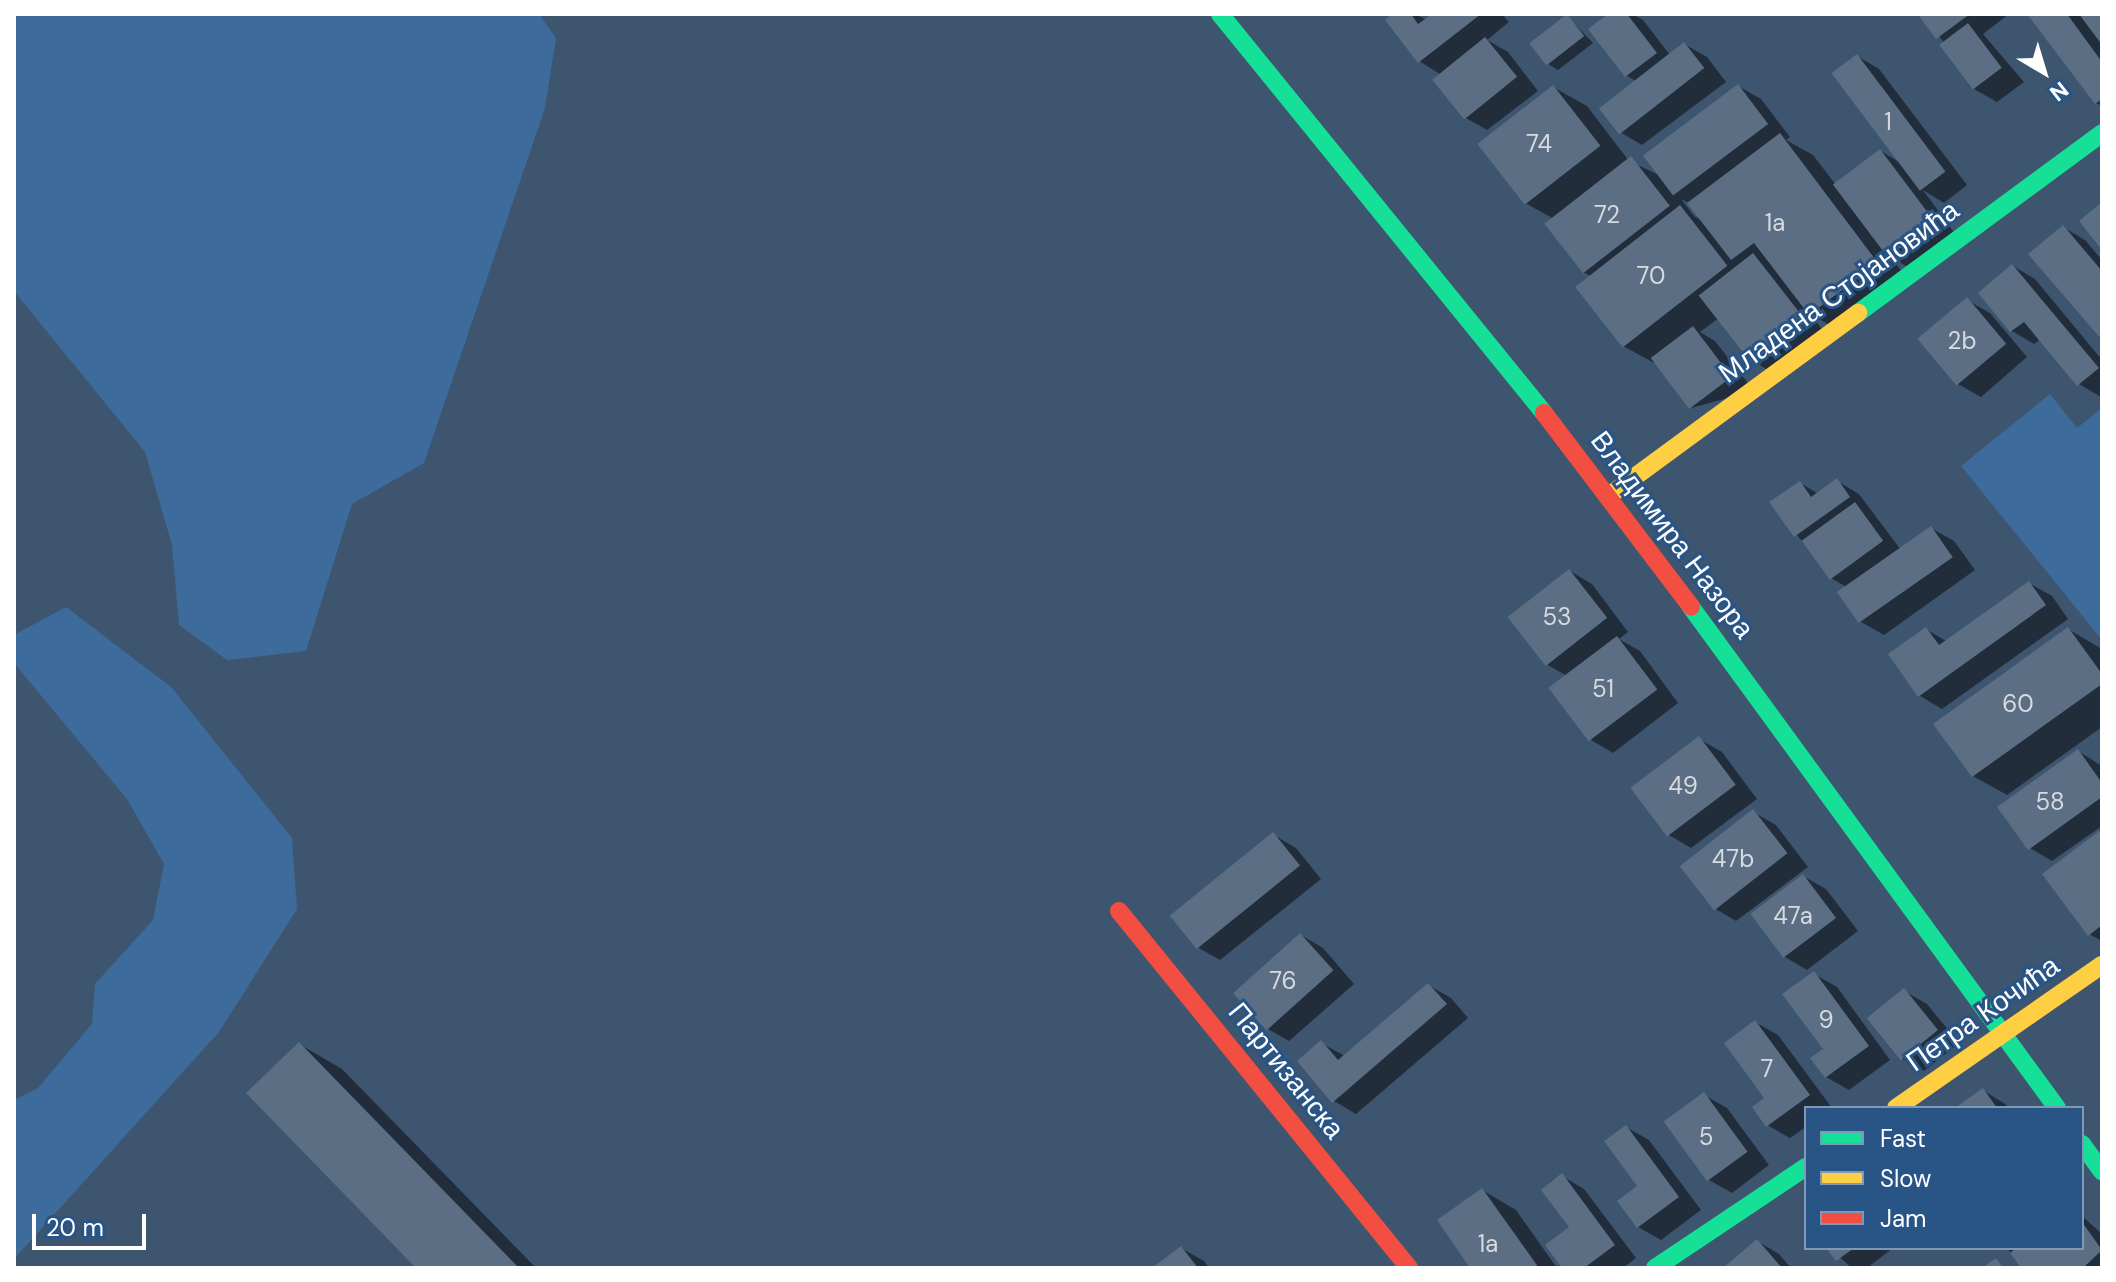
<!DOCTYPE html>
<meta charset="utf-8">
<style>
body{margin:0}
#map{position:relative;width:2116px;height:1282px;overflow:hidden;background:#3e5570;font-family:"DM Sans",sans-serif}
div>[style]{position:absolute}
.green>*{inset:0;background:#3d6b9c}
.shadow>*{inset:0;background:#0007}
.building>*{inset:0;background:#5b6e83;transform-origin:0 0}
.fast>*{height:18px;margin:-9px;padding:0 9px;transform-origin:9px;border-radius:9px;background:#16e098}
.slow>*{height:18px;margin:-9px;padding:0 9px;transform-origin:9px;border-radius:9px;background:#ffcf43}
.jam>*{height:18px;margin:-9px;padding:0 9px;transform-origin:9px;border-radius:9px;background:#f24e42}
span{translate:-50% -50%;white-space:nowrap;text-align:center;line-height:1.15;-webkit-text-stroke:6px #285486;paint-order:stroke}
.number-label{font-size:24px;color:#d6dbe0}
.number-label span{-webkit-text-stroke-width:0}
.street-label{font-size:28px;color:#fff}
.frame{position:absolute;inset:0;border:16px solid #fff;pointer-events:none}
.legend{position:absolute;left:1804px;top:1106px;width:280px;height:144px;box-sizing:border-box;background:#285486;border:2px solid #7e98b6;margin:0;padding:10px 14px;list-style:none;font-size:24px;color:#fff}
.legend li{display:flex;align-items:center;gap:16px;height:40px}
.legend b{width:40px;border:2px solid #7e98b6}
.north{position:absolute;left:2004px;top:32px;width:80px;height:80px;-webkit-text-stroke:6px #285486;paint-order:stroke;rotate:142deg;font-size:22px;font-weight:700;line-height:32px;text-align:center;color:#fff}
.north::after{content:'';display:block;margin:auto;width:28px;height:36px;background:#fff;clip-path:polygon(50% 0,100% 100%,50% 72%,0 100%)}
.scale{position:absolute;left:32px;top:1214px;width:114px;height:36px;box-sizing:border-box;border:4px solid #fff;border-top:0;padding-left:10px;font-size:24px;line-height:28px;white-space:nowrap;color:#fff;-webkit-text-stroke:6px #285486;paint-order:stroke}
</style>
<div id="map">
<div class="green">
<div style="clip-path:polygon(14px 14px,539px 14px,556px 38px,545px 108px,424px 463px,352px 504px,306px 651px,227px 660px,179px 625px,172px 545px,145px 452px,14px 291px)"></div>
<div style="clip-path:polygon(2050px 394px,2077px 428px,2102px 408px,2102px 640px,1961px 466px)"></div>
<div style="clip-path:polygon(66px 607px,171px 687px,292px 838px,297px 909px,219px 1032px,14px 1259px,14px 1100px,38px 1088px,92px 1024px,95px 984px,153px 920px,164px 864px,127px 799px,14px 663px,14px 635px)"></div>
</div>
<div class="shadow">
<div style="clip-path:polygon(1396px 14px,1415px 14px,1427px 20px,1435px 14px,1502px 14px,1509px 22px,1487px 40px,1508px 52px,1538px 91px,1487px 130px,1464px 117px,1440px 74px,1419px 61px)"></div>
<div style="clip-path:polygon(1611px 14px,1632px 14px,1643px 20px,1670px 55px,1684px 44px,1707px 57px,1726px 82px,1642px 145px,1620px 132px,1636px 81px,1627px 76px)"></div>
<div style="clip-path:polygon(1925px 14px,2009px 14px,1983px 34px,2024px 82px,1997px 102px,1974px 89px)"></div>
<div style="clip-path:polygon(2030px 14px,2102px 14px,2102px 106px,2096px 103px)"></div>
<div style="clip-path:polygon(1566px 15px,1593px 43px,1558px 70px,1548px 64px)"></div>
<div style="clip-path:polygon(evenodd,1857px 56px,1879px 69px,1967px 185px,1944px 203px,1923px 190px,1956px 235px,1911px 269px,1891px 257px,1910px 283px,1844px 333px,1810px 314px,1826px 334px,1774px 374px,1752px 360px,1719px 318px,1700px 332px,1715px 341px,1754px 391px,1691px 408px,1658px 365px,1623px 346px,1591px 276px,1583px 272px,1554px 219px,1525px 203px,1553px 87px,1587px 106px,1629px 161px,1659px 175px,1738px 86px,1761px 99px,1790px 137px,1786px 140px,1813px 155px,1836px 185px,1881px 151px,1902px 164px,1857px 56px,1681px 199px,1691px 204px,1704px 222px,1694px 216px,1681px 199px)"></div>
<div style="clip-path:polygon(2063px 227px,2085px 240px,2102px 260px,2102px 337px)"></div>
<div style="clip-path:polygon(2013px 266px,2035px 279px,2102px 360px,2101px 397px,2079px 384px,2041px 339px,2034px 344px,2012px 331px)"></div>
<div style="clip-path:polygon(1967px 300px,1990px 313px,2027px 357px,1981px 397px,1958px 384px)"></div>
<div style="clip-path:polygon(1837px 481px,1859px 494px,1901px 550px,1931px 528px,1954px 541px,1975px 570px,1884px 635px,1861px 622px,1848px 588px,1831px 578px,1772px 503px,1800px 483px,1819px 494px)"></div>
<div style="clip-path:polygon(1570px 571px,1592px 584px,1628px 632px,1619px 639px,1640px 651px,1678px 703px,1613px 753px,1591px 740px,1567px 676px,1546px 664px)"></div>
<div style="clip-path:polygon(2029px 583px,2052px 596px,2068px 619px,1942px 709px,1920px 696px,1926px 629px,1946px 641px)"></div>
<div style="clip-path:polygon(2068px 629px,2102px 649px,2102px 727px,2007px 795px,1973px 776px)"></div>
<div style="clip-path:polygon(1699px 739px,1722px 752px,1757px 799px,1691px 848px,1669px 835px)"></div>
<div style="clip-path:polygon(2078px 751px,2102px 766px,2102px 826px,2052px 861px,2030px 848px)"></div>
<div style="clip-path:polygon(1753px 812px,1776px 825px,1808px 867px,1736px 921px,1714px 908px)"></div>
<div style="clip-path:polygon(2102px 831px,2102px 941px,2089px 934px)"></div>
<div style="clip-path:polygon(1274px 835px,1296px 848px,1321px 879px,1220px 960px,1197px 947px)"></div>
<div style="clip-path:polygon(1803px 876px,1826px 889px,1858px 931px,1807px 970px,1785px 957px,1753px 914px)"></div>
<div style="clip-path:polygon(1301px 935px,1323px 948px,1354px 984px,1289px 1041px,1266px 1028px)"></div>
<div style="clip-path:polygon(1814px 974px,1837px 987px,1890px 1060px,1849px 1090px,1826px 1077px)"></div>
<div style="clip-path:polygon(1428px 985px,1451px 998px,1468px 1018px,1356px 1114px,1334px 1101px,1321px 1043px,1345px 1056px)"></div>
<div style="clip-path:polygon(1904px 991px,1927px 1004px,1959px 1043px,1924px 1071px,1901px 1058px)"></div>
<div style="clip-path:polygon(1755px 1022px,1778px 1035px,1832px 1108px,1806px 1108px,1806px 1127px,1790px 1138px,1767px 1125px)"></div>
<div style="clip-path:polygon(299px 1044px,342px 1069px,536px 1268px,419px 1268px)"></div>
<div style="clip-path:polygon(1983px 1090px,2005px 1104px,2009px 1108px,1959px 1108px)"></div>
<div style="clip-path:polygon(1704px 1095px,1727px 1108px,1769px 1165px,1732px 1193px,1709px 1180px)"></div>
<div style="clip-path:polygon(1626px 1127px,1649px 1140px,1701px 1210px,1661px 1240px,1638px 1227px,1640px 1187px)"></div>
<div style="clip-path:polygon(1562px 1176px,1584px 1189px,1636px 1258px,1623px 1268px,1564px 1268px,1572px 1227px)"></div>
<div style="clip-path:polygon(1482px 1190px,1516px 1210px,1557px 1268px,1473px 1268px)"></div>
<div style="clip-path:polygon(2082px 1216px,2102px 1234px,2102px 1268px,2023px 1268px,2007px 1248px,2082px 1248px)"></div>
<div style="clip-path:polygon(1757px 1241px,1779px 1254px,1791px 1268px,1726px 1268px)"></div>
<div style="clip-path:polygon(1181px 1248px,1204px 1261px,1209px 1268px,1156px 1268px)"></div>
<div style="clip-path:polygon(1829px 1248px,1893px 1248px,1867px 1268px,1852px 1268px)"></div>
</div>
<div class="building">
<div style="clip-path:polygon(1392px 14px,1411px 14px,1418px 24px,1432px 14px,1481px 14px,1418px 63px,1385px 20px)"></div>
<div style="left:1567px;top:14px;width:28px;height:48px;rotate:52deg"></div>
<div style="clip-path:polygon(1608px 14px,1627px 14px,1657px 53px,1625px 77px,1588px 29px)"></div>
<div style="clip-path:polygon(1922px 14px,1970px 14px,1936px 39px,1919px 16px)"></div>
<div style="clip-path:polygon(2027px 14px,2067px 14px,2102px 62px,2102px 99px,2095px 104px)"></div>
<div style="clip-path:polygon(2079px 14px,2102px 14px,2102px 45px)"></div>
<div style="left:1968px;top:23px;width:56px;height:36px;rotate:53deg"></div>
<div style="left:1485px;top:37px;width:51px;height:68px;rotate:51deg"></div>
<div style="left:1684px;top:42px;width:33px;height:108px;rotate:52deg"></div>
<div style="left:1857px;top:54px;width:147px;height:32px;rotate:53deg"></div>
<div style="left:1738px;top:84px;width:50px;height:119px;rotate:53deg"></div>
<div style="left:1553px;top:85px;width:77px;height:96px;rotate:52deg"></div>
<div style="clip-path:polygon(1780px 133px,1878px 263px,1809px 315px,1754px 243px,1731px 260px,1687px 203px)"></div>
<div style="left:1880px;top:149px;width:91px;height:59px;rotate:53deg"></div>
<div style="left:1631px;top:156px;width:63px;height:110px;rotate:52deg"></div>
<div style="clip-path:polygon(2102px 202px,2102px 250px,2079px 221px)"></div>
<div style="left:1680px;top:205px;width:77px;height:133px;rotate:52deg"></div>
<div style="clip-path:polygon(2063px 225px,2102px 271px,2102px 340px,2028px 254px)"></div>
<div style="left:1753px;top:253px;width:85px;height:69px;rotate:52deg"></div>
<div style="clip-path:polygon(2012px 264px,2099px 368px,2077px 386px,2024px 322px,2010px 332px,1978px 293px)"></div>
<div style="left:1967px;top:297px;width:61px;height:65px;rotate:50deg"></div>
<div style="left:1693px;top:326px;width:64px;height:53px;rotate:53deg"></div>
<div style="clip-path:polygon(1837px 478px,1850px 497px,1794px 537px,1769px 502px,1800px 481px,1811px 497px)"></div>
<div style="left:1855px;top:502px;width:48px;height:66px;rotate:54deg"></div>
<div style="left:1931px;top:526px;width:38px;height:115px;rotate:55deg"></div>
<div style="left:1569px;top:569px;width:62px;height:78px;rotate:52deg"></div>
<div style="clip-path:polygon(2029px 581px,2046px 605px,1918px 697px,1888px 654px,1926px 627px,1939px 645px)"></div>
<div style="clip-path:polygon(2068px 627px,2102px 674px,2102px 684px,1972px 777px,1933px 724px)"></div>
<div style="left:1617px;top:636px;width:67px;height:86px;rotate:53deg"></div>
<div style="left:1699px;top:736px;width:61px;height:86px;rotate:53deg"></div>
<div style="clip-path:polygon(2078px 749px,2102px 783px,2102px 797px,2028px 850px,1997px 807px)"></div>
<div style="left:1753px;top:809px;width:56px;height:93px;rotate:52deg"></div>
<div style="clip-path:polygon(2102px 829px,2102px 925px,2088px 936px,2042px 874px)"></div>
<div style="left:1273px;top:832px;width:43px;height:133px;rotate:51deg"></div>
<div style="left:1803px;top:874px;width:55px;height:66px;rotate:53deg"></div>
<div style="left:1300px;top:933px;width:50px;height:90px;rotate:48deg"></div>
<div style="clip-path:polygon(1814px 971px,1869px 1046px,1825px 1078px,1810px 1058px,1823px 1049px,1782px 994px)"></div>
<div style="clip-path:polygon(1428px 983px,1447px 1004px,1332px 1103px,1297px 1061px,1321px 1040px,1338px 1060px)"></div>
<div style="left:1904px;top:988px;width:54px;height:48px;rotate:51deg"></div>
<div style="clip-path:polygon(1755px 1020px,1810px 1095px,1766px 1127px,1752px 1107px,1764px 1098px,1724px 1043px)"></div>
<div style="clip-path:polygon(299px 1042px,519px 1268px,416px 1268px,246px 1093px)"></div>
<div style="clip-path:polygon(1983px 1088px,1997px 1108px,1955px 1108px)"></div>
<div style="left:1704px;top:1092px;width:74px;height:50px;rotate:54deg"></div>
<div style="clip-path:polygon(1626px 1125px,1679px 1197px,1637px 1228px,1617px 1201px,1637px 1186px,1604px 1141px)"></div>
<div style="clip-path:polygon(1562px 1173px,1615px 1245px,1584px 1268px,1562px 1268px,1545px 1245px,1569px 1227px,1541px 1190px)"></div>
<div style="clip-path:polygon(1482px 1188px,1539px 1268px,1470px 1268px,1437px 1220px)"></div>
<div style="clip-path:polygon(2082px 1222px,2102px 1250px,2083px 1268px,2021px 1268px,2010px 1253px,2016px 1248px,2082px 1248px)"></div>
<div style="clip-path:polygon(1757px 1239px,1782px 1268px,1723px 1268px)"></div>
<div style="clip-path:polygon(1181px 1246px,1198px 1268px,1152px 1268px)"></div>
<div style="clip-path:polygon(1826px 1248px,1854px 1248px,1836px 1261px)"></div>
<div style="clip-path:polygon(1996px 1258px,2003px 1268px,1982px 1268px)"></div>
</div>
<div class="fast">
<div style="left:1220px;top:14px;width:514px;rotate:50.92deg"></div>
<div style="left:1858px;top:313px;width:303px;rotate:-36.4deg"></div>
<div style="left:1691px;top:607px;width:620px;rotate:53.85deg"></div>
<div style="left:2082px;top:1144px;width:34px;rotate:54deg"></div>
<div style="left:1655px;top:1268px;width:182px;rotate:-33.8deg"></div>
</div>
<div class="slow">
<div style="left:1610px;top:495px;width:308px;rotate:-36.3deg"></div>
<div style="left:1896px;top:1108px;width:251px;rotate:-34.8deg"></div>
</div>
<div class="jam">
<div style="left:1544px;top:413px;width:243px;rotate:52.8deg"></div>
<div style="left:1119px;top:911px;width:460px;rotate:50.9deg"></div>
</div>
<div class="number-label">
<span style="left:1888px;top:122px">1</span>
<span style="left:1539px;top:144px">74</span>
<span style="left:1607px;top:215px">72</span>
<span style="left:1775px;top:223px">1a</span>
<span style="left:1651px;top:276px">70</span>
<span style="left:1962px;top:341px">2b</span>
<span style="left:1557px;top:617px">53</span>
<span style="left:1603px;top:689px">51</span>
<span style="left:2018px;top:704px">60</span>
<span style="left:1683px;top:786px">49</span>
<span style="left:2050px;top:802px">58</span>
<span style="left:1733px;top:859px">47b</span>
<span style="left:1793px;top:916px">47a</span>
<span style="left:1283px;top:981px">76</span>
<span style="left:1826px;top:1020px">9</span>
<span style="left:1767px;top:1069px">7</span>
<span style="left:1706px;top:1137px">5</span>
<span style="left:1488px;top:1244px">1a</span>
</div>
<div class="street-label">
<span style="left:1839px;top:292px;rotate:-36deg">Младена Стојановића</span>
<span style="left:1672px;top:535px;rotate:53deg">Владимира Назора</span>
<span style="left:1983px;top:1014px;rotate:-35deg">Петра Кочића</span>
<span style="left:1286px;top:1071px;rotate:51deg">Партизанска</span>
</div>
<div class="frame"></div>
<ul class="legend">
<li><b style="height:10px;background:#16e098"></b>Fast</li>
<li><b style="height:10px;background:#ffcf43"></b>Slow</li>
<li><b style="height:10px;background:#f24e42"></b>Jam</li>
</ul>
<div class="north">N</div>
<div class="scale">20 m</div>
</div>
